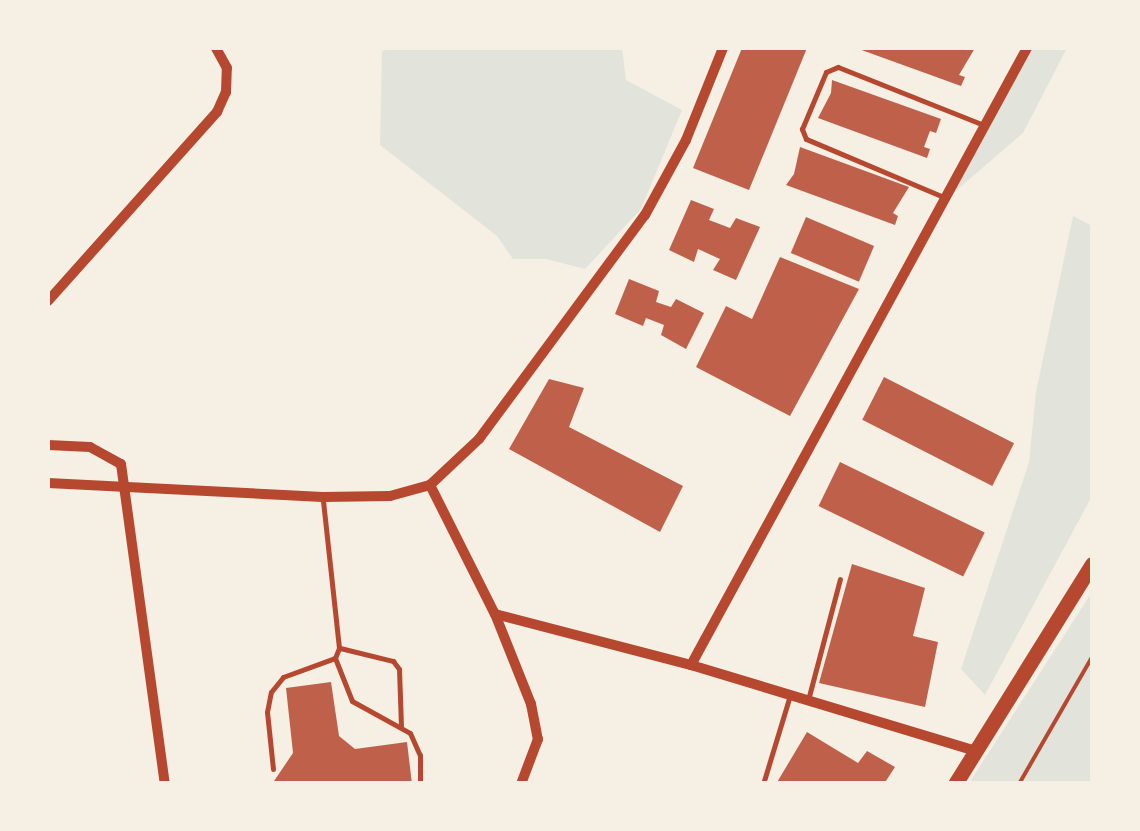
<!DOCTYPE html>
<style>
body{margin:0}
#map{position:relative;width:1140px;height:831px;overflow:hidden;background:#f6efe4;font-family:"Varela Round",sans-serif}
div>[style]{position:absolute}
.green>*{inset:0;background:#e2e4dc}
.building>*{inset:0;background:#bf614a;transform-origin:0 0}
.path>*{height:4px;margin:-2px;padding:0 2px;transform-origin:2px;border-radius:2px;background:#b5482f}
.service>*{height:5px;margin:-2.5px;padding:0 2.5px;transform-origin:2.5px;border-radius:2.5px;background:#b5482f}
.minor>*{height:10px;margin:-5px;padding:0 5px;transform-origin:5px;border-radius:5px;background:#b5482f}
.secondary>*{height:15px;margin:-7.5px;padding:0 7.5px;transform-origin:7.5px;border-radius:7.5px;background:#b5482f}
span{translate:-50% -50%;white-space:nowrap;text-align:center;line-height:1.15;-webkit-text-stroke:10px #f6efe4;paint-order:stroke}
.frame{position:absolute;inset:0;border:50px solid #f6efe4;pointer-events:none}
</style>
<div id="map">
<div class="green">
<div style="clip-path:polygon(391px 48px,622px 48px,626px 80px,682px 110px,641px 209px,585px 269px,546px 259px,513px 259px,497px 236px,380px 145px,382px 51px)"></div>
<div style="clip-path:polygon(1024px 48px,1067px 48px,1023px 133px,951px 195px)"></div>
<div style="clip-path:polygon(1073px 216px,1092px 226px,1092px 496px,985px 695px,961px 669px,1029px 462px,1036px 392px)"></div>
<div style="clip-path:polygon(1092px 592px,1092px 783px,969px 783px)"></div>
</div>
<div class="building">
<div style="clip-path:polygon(742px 48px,807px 48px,749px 190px,693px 168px)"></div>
<div style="clip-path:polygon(856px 48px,975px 48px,959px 75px,965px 77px,961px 86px)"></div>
<div style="clip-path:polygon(832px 80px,941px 119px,936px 133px,930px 131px,924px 147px,930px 149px,927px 158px,818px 118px,831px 93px)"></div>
<div style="clip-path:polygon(800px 147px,909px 187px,893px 213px,898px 216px,895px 225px,786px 185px,794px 174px)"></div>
<div style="clip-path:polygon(691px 200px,714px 209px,709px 220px,730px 228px,736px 218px,760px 227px,736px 280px,713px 270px,720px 259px,698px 249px,694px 262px,669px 250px)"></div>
<div style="left:806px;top:217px;width:74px;height:39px;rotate:23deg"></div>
<div style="clip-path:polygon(780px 257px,859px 289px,790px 416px,696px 367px,726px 306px,752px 319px)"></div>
<div style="clip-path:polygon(629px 279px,659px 291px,656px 302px,671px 307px,676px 299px,704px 313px,686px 349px,661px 335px,664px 325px,646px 318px,643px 326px,615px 314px)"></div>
<div style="left:884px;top:377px;width:146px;height:48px;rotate:27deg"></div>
<div style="clip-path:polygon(549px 379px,584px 388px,569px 427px,683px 486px,660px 532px,509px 449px)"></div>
<div style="left:840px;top:462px;width:161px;height:49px;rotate:26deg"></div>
<div style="clip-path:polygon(852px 564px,925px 588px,913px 636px,938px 642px,925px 707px,819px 683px)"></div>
<div style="clip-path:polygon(331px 682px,339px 736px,355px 749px,407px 742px,412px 784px,272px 784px,293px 753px,286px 688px)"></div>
<div style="clip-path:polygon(807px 732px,858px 763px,867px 751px,895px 767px,884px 784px,776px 784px)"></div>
</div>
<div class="path">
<div style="left:1019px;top:784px;width:146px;rotate:-60.1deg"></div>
</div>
<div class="service">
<div style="left:946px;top:198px;width:152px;rotate:-157.1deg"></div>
<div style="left:806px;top:139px;width:11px;rotate:-112deg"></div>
<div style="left:802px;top:129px;width:62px;rotate:-67.2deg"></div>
<div style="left:826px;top:72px;width:13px;rotate:-23deg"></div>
<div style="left:838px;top:67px;width:159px;rotate:21.7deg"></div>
<div style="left:340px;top:648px;width:55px;rotate:13.8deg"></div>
<div style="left:393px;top:661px;width:10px;rotate:53deg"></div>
<div style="left:399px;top:669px;width:58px;rotate:88deg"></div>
<div style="left:335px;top:658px;width:46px;rotate:68.4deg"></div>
<div style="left:352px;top:701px;width:66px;rotate:28.9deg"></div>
<div style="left:410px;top:733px;width:24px;rotate:66deg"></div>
<div style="left:420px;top:755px;width:29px;rotate:90deg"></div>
<div style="left:808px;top:700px;width:125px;rotate:-75.2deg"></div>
<div style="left:273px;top:769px;width:57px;rotate:-96deg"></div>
<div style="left:267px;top:712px;width:20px;rotate:-79deg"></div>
<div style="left:271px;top:692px;width:19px;rotate:-51deg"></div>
<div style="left:283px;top:677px;width:55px;rotate:-20.1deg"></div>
<div style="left:335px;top:658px;width:11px;rotate:-68deg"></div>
<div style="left:339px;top:648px;width:149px;rotate:-96.2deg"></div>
<div style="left:763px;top:784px;width:93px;rotate:-73.1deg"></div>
</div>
<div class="minor">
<div style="left:48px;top:301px;width:254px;rotate:-48.2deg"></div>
<div style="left:217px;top:112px;width:22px;rotate:-66deg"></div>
<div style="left:226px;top:92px;width:24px;rotate:-88deg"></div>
<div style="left:227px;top:68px;width:23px;rotate:-119deg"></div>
<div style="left:48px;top:445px;width:42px;rotate:2.7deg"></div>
<div style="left:90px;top:447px;width:35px;rotate:29deg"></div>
<div style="left:121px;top:464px;width:323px;rotate:82.2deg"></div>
<div style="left:48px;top:483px;width:275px;rotate:2.9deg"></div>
<div style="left:323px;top:497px;width:67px;rotate:-0.9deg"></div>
<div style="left:390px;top:496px;width:41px;rotate:-15.4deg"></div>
<div style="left:430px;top:485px;width:67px;rotate:-43.2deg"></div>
<div style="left:479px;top:439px;width:279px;rotate:-53.5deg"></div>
<div style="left:645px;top:215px;width:85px;rotate:-61.3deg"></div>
<div style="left:686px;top:140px;width:99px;rotate:-68.1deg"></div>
<div style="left:430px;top:485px;width:144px;rotate:63.3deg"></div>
<div style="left:495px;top:614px;width:97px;rotate:68.2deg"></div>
<div style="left:531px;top:704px;width:36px;rotate:79deg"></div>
<div style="left:538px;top:739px;width:48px;rotate:110.7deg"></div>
<div style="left:495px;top:614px;width:203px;rotate:14.6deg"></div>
<div style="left:691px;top:665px;width:298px;rotate:16.8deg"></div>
<div style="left:691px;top:665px;width:703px;rotate:-61.43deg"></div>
</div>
<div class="secondary">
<div style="left:955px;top:784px;width:259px;rotate:-58.1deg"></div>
</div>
<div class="frame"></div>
</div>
